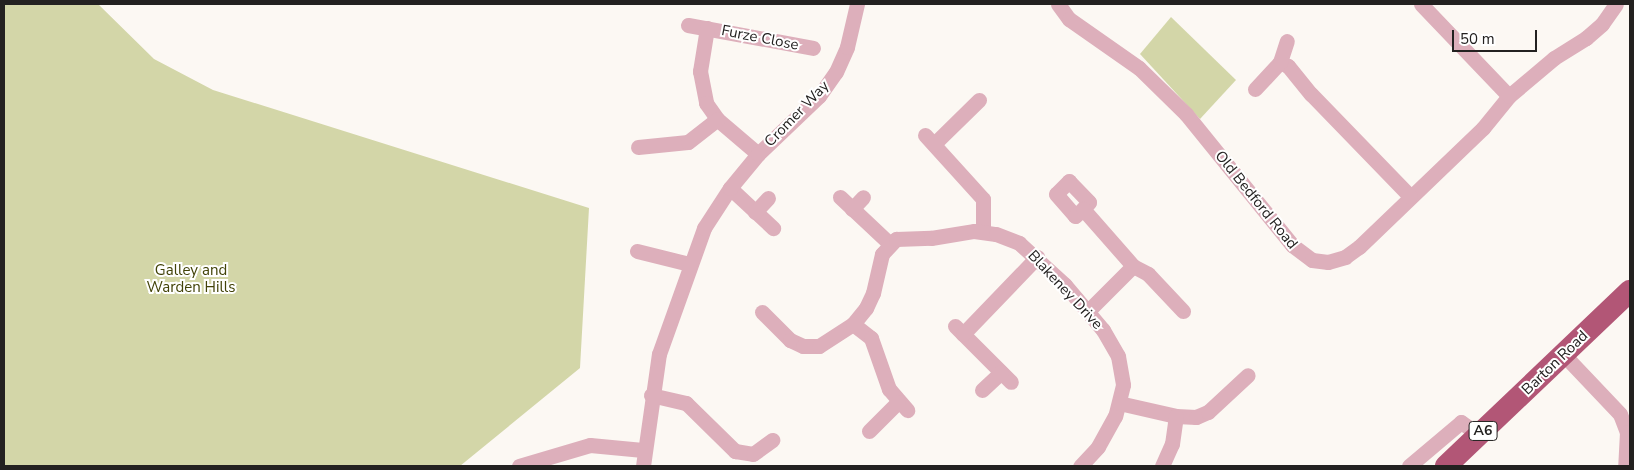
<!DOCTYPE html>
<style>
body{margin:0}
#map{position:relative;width:1634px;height:470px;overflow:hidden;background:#fcf8f3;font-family:"Nunito Sans",sans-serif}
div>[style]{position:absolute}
.green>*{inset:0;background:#d3d6a8}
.minor>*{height:15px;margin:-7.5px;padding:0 7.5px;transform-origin:7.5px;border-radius:7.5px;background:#ddafbb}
.highway>*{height:22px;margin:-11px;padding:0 11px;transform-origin:11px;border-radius:11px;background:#b25676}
span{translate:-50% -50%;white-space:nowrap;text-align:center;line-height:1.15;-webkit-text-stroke:4px #fff;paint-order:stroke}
.shield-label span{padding:1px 4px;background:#fff;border:1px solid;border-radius:4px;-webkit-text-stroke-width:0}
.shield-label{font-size:14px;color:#232120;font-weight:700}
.street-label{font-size:15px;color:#232120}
.park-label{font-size:15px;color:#424308}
.frame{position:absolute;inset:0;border:5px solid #232120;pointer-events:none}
.scale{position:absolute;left:1452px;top:30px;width:85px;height:22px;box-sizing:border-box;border:2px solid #232120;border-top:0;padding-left:6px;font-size:15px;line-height:18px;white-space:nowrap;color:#232120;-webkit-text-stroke:4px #fff;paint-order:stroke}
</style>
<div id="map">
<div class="green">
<div style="clip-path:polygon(4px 4px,98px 4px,154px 59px,213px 90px,589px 208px,580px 368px,460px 466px,4px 466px)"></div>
<div style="clip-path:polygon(1171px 17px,1236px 80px,1200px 119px,1140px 54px)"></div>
</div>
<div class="minor">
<div style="left:1058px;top:4px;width:19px;rotate:54deg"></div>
<div style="left:1069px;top:19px;width:85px;rotate:35deg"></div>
<div style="left:1139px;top:68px;width:66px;rotate:44.4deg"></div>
<div style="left:1186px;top:114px;width:169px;rotate:51deg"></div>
<div style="left:1292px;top:245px;width:25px;rotate:37deg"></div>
<div style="left:1312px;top:260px;width:16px;rotate:7deg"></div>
<div style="left:1328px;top:262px;width:18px;rotate:-16deg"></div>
<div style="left:1345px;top:257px;width:17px;rotate:-36deg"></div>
<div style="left:1359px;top:247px;width:172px;rotate:-43.8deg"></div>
<div style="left:1483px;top:128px;width:41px;rotate:-50.9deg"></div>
<div style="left:1509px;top:96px;width:59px;rotate:-40.2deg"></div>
<div style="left:1554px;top:58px;width:38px;rotate:-32deg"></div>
<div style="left:1586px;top:38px;width:21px;rotate:-41deg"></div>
<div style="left:1602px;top:24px;width:24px;rotate:-55deg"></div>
<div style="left:1421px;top:4px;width:127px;rotate:46.3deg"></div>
<div style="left:688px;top:25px;width:127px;rotate:10.4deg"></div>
<div style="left:707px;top:28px;width:44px;rotate:99.2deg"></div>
<div style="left:700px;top:71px;width:33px;rotate:79deg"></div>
<div style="left:706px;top:103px;width:19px;rotate:55deg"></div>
<div style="left:717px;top:119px;width:54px;rotate:40.5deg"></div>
<div style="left:1280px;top:62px;width:9px;rotate:27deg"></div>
<div style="left:1288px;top:66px;width:36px;rotate:51deg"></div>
<div style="left:1311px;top:94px;width:142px;rotate:45.9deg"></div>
<div style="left:1255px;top:89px;width:37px;rotate:-47deg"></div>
<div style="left:1280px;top:62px;width:22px;rotate:-72deg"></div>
<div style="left:925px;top:135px;width:86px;rotate:47.8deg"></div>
<div style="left:983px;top:199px;width:33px;rotate:90deg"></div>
<div style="left:934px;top:144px;width:63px;rotate:-44.4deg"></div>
<div style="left:638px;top:147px;width:50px;rotate:-5.7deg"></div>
<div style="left:688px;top:142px;width:37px;rotate:-38deg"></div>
<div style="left:730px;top:188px;width:59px;rotate:42.9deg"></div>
<div style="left:840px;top:197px;width:67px;rotate:43.2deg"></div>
<div style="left:852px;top:209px;width:16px;rotate:-47deg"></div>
<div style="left:1083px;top:209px;width:9px;rotate:-49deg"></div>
<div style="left:1089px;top:202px;width:29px;rotate:-134deg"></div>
<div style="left:1069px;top:181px;width:18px;rotate:135deg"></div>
<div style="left:1056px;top:194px;width:29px;rotate:49deg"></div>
<div style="left:1075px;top:216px;width:11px;rotate:-41deg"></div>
<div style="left:1083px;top:209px;width:76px;rotate:48.7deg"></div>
<div style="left:1133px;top:266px;width:17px;rotate:28deg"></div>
<div style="left:1148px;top:274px;width:51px;rotate:46.6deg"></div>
<div style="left:755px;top:212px;width:19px;rotate:-47deg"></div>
<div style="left:637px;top:251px;width:54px;rotate:14deg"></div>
<div style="left:762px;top:312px;width:40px;rotate:45deg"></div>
<div style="left:790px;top:340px;width:14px;rotate:25deg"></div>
<div style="left:803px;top:346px;width:16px"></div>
<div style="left:819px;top:346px;width:40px;rotate:-32.9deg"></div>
<div style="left:853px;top:324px;width:21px;rotate:-51deg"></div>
<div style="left:866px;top:308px;width:17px;rotate:-65deg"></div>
<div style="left:873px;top:293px;width:40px;rotate:-77deg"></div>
<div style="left:882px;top:254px;width:21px;rotate:-47deg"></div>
<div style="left:896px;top:239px;width:35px;rotate:-2deg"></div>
<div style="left:931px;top:238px;width:44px;rotate:-9.2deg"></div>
<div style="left:974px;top:231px;width:22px;rotate:8deg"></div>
<div style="left:996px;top:234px;width:25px;rotate:21deg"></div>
<div style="left:1019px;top:243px;width:62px;rotate:42.4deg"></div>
<div style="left:1065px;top:285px;width:59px;rotate:49.8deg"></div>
<div style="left:1103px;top:330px;width:30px;rotate:60deg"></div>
<div style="left:1118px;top:356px;width:29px;rotate:80deg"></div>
<div style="left:1123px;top:385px;width:32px;rotate:104deg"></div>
<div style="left:1115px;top:416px;width:35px;rotate:119deg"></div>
<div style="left:1098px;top:447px;width:26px;rotate:133deg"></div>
<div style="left:1087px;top:312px;width:65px;rotate:-45deg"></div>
<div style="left:853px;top:324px;width:23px;rotate:38deg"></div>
<div style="left:871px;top:338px;width:54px;rotate:70.6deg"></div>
<div style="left:889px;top:389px;width:28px;rotate:49deg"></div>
<div style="left:955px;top:326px;width:79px;rotate:45deg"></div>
<div style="left:963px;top:334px;width:107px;rotate:-46.1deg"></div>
<div style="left:1564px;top:355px;width:81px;rotate:46.5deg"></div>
<div style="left:1620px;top:414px;width:19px;rotate:69deg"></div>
<div style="left:1627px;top:432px;width:34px;rotate:93deg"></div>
<div style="left:982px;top:390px;width:26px;rotate:-43deg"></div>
<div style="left:651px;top:395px;width:36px;rotate:13deg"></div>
<div style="left:686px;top:403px;width:69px;rotate:44.4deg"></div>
<div style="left:735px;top:451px;width:18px;rotate:9deg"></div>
<div style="left:753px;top:454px;width:24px;rotate:-36deg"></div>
<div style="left:1119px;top:403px;width:58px;rotate:12.8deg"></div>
<div style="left:1176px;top:416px;width:20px;rotate:3deg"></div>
<div style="left:1196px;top:417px;width:13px;rotate:-23deg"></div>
<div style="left:1208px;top:412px;width:54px;rotate:-42.8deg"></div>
<div style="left:869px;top:431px;width:41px;rotate:-45deg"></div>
<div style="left:519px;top:466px;width:74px;rotate:-16.5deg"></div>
<div style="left:590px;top:445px;width:53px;rotate:5.4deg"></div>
<div style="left:643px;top:466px;width:113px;rotate:-81.9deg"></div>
<div style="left:659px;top:354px;width:134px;rotate:-70.3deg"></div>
<div style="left:704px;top:228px;width:48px;rotate:-57deg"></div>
<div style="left:730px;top:188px;width:44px;rotate:-50.5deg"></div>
<div style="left:758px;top:154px;width:84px;rotate:-43.6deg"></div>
<div style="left:819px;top:96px;width:29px;rotate:-55deg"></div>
<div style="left:836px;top:72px;width:27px;rotate:-66deg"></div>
<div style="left:847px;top:47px;width:44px;rotate:-76.9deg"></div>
<div style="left:1162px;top:466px;width:24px;rotate:-66deg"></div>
<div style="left:1172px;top:444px;width:28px;rotate:-82deg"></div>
<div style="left:1409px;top:466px;width:68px;rotate:-40.2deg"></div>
<div style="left:1461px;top:422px;width:22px;rotate:36deg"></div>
</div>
<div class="highway">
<div style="left:1446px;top:466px;width:254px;rotate:-43.6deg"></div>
</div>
<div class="shield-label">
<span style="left:1483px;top:431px">A6</span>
</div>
<div class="street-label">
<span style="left:760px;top:38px;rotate:11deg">Furze Close</span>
<span style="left:797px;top:114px;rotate:-46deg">Cromer Way</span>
<span style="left:1256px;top:200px;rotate:51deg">Old Bedford Road</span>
<span style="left:1065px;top:290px;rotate:47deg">Blakeney Drive</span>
<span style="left:1555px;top:363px;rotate:-44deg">Barton Road</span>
</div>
<div class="park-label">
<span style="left:191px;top:279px">Galley and<br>Warden Hills</span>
</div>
<div class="frame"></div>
<div class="scale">50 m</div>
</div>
